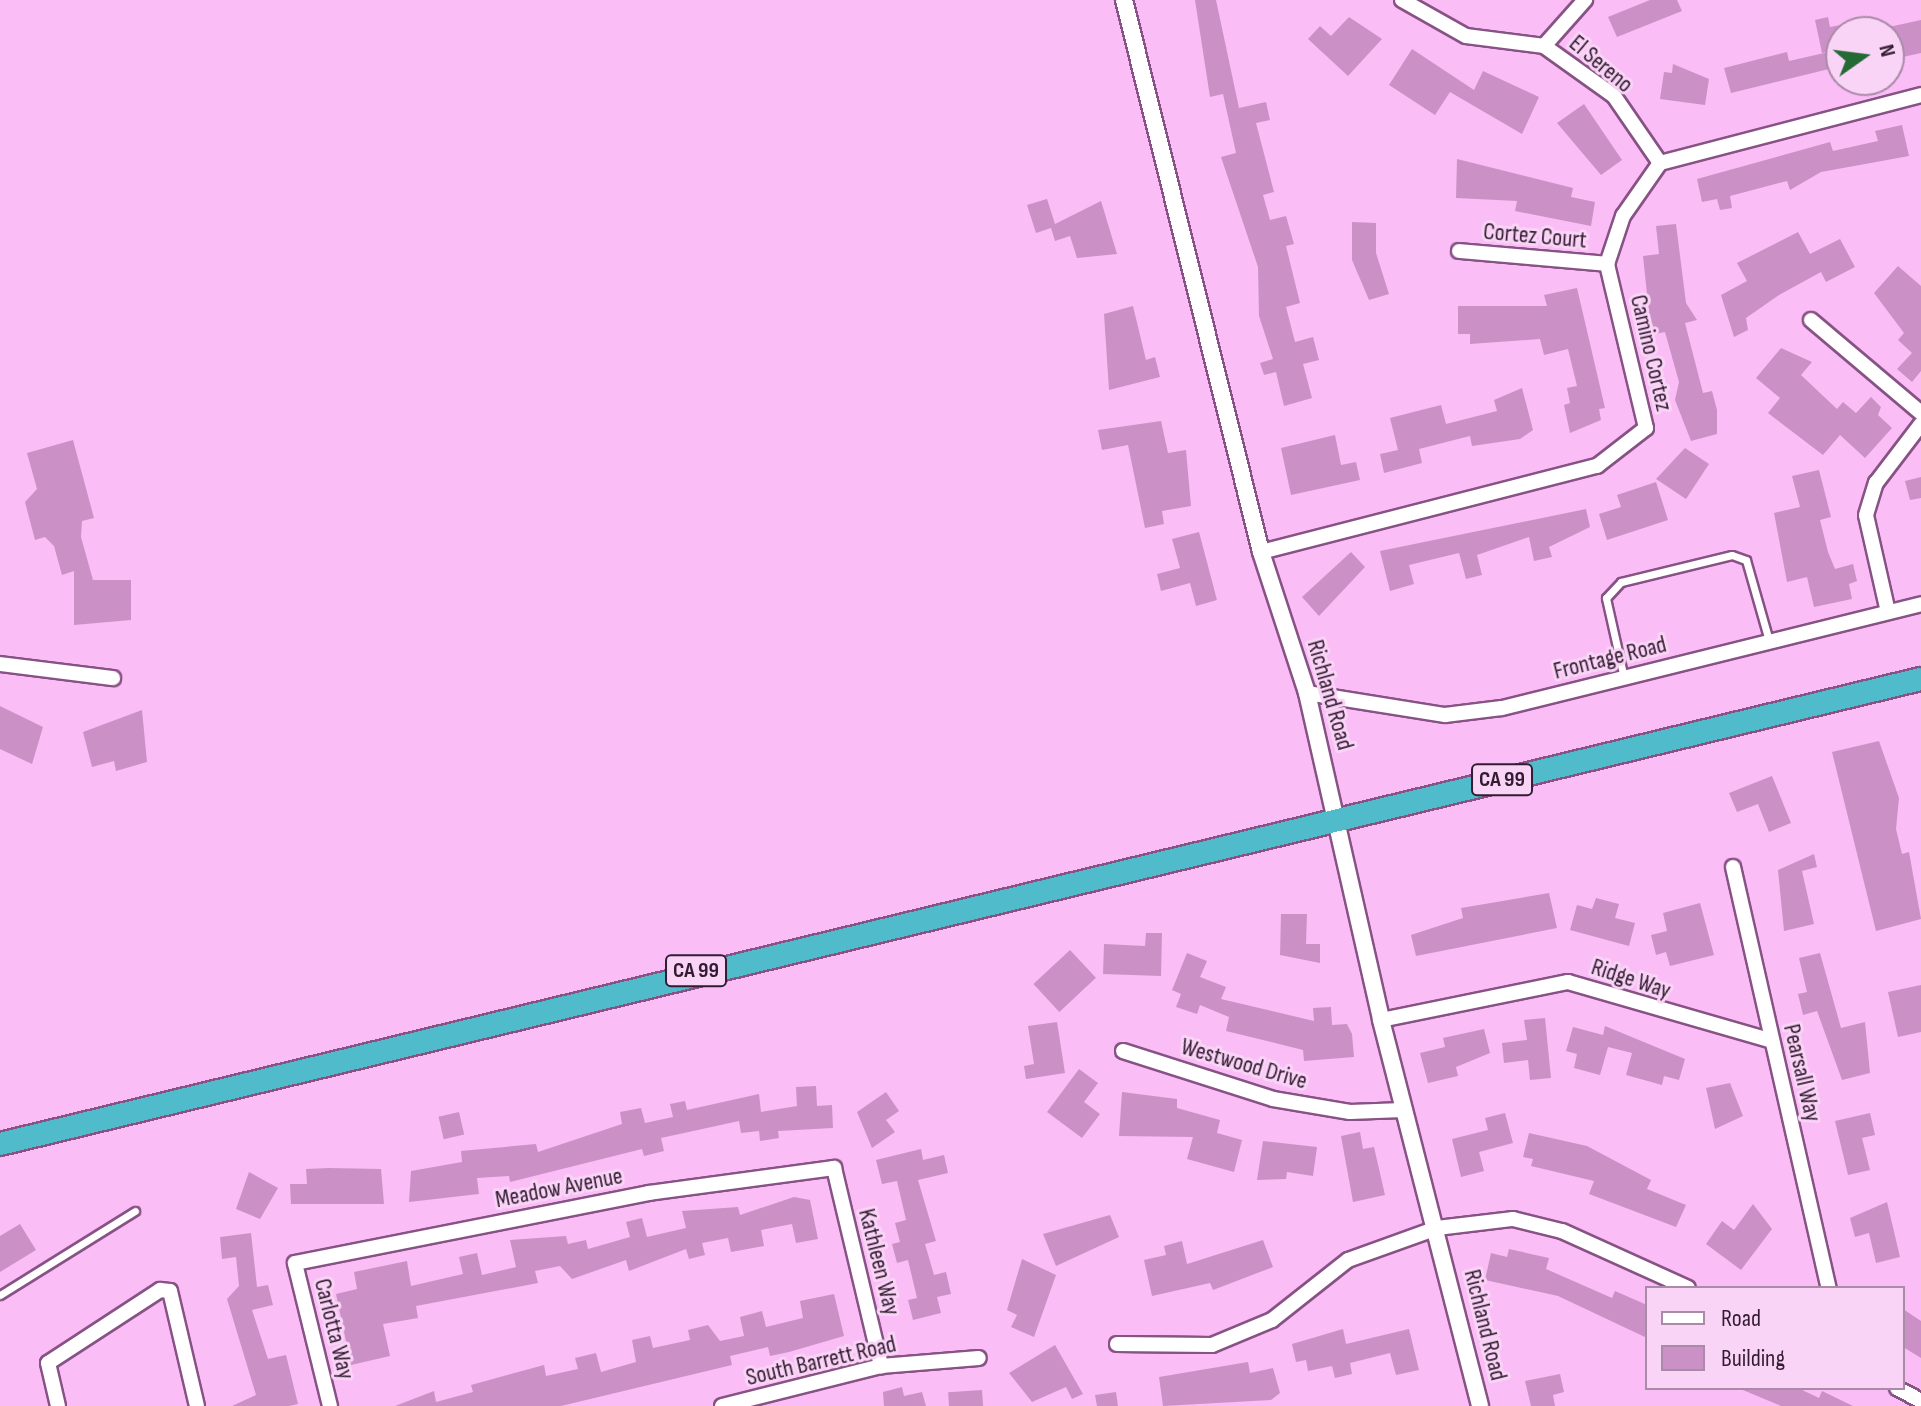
<!DOCTYPE html>
<style>
body{margin:0}
#map{position:relative;width:1921px;height:1406px;overflow:hidden;background:#fabdf6;font-family:"Sofia Sans Condensed",sans-serif}
div>[style]{position:absolute}
.building>*{inset:0;background:#cb91c7;transform-origin:0 0}
.roads{filter:drop-shadow(2px 0 #875284) drop-shadow(-2px 0 #875284) drop-shadow(0 2px #875284) drop-shadow(0 -2px #875284)}
.service>*{height:7px;margin:-3.5px;padding:0 3.5px;transform-origin:3.5px;border-radius:3.5px;background:#fff}
.minor>*{height:14px;margin:-7px;padding:0 7px;transform-origin:7px;border-radius:7px;background:#fff}
.tertiary>*{height:16px;margin:-8px;padding:0 8px;transform-origin:8px;border-radius:8px;background:#fff}
.trunk>*{height:22px;margin:-11px;padding:0 11px;transform-origin:11px;border-radius:11px;background:#50bbca}
span{translate:-50% -50%;white-space:nowrap;text-align:center;line-height:1.15;-webkit-text-stroke:6px #f9d4f6;paint-order:stroke}
.shield-label span{padding:2px 6px;background:#f9d4f6;border:2px solid;border-radius:6px;-webkit-text-stroke-width:0}
.shield-label{font-size:22px;color:#321c31;font-weight:700}
.street-label{font-size:24px;color:#321c31}
.legend{position:absolute;left:1645px;top:1286px;width:260px;height:104px;box-sizing:border-box;background:#f9d4f6;border:2px solid #a98aa7;margin:0;padding:10px 14px;list-style:none;font-size:24px;color:#321c31}
.legend li{display:flex;align-items:center;gap:16px;height:40px}
.legend b{width:40px;border:2px solid #a98aa7}
.north{position:absolute;left:1825px;top:16px;width:80px;height:80px;box-sizing:border-box;background:#f9d4f6;border:2px solid #a98aa7;border-radius:50%;rotate:76deg;font-size:22px;font-weight:700;line-height:32px;text-align:center;color:#321c31}
.north::after{content:'';display:block;margin:auto;width:28px;height:36px;background:#246a35;clip-path:polygon(50% 0,100% 100%,50% 72%,0 100%)}
</style>
<div id="map">
<div class="building">
<div style="clip-path:polygon(1195px 0,1216px 0,1239px 108px,1266px 102px,1270px 120px,1256px 123px,1274px 192px,1263px 195px,1270px 220px,1286px 216px,1294px 244px,1286px 246px,1300px 303px,1286px 307px,1295px 342px,1313px 337px,1319px 360px,1303px 364px,1312px 398px,1284px 406px,1276px 372px,1264px 375px,1260px 363px,1273px 359px,1259px 316px,1258px 267px,1221px 157px,1236px 153px,1223px 94px,1210px 97px)"></div>
<div style="clip-path:polygon(1650px 0,1677px 0,1682px 11px,1617px 37px,1608px 17px)"></div>
<div style="clip-path:polygon(1349px 17px,1382px 39px,1348px 76px,1308px 39px,1320px 26px,1331px 36px)"></div>
<div style="clip-path:polygon(1828px 17px,1830px 27px,1841px 25px,1841px 49px,1822px 53px,1815px 20px)"></div>
<div style="clip-path:polygon(1921px 20px,1921px 53px,1889px 60px,1889px 27px)"></div>
<div style="clip-path:polygon(1412px 49px,1474px 90px,1483px 71px,1539px 97px,1522px 134px,1450px 92px,1435px 115px,1389px 85px)"></div>
<div style="clip-path:polygon(1833px 51px,1837px 67px,1731px 93px,1724px 68px,1787px 52px,1789px 61px)"></div>
<div style="clip-path:polygon(1673px 64px,1709px 79px,1705px 105px,1660px 99px,1664px 72px,1672px 73px)"></div>
<div style="clip-path:polygon(1584px 104px,1622px 160px,1601px 175px,1557px 123px)"></div>
<div style="clip-path:polygon(1902px 125px,1909px 156px,1821px 172px,1790px 190px,1787px 181px,1730px 196px,1732px 208px,1720px 210px,1717px 199px,1702px 202px,1697px 179px,1830px 142px,1833px 151px,1878px 141px,1875px 131px)"></div>
<div style="clip-path:polygon(1457px 159px,1573px 188px,1571px 197px,1595px 202px,1591px 226px,1515px 211px,1517px 201px,1456px 198px)"></div>
<div style="clip-path:polygon(1047px 199px,1055px 224px,1101px 201px,1117px 254px,1077px 258px,1070px 236px,1055px 241px,1051px 228px,1036px 233px,1027px 205px)"></div>
<div style="clip-path:polygon(1352px 222px,1376px 223px,1376px 253px,1389px 294px,1369px 300px,1352px 260px)"></div>
<div style="clip-path:polygon(1676px 224px,1686px 303px,1697px 320px,1685px 323px,1703px 393px,1712px 391px,1717px 410px,1717px 434px,1691px 441px,1675px 400px,1679px 382px,1665px 332px,1655px 334px,1649px 313px,1643px 256px,1659px 254px,1656px 226px)"></div>
<div style="clip-path:polygon(1798px 232px,1810px 254px,1840px 239px,1855px 267px,1826px 282px,1821px 272px,1779px 295px,1746px 318px,1748px 330px,1734px 337px,1721px 295px,1747px 281px,1737px 263px)"></div>
<div style="clip-path:polygon(1898px 266px,1921px 286px,1921px 371px,1912px 382px,1897px 369px,1912px 353px,1898px 340px,1904px 333px,1874px 293px)"></div>
<div style="clip-path:polygon(1577px 288px,1605px 408px,1599px 409px,1601px 420px,1570px 433px,1564px 405px,1570px 403px,1567px 388px,1577px 386px,1568px 349px,1544px 355px,1540px 339px,1470px 344px,1470px 334px,1458px 334px,1458px 306px,1547px 306px,1544px 295px)"></div>
<div style="clip-path:polygon(1133px 306px,1146px 360px,1155px 357px,1160px 377px,1109px 390px,1104px 314px)"></div>
<div style="clip-path:polygon(1781px 348px,1812px 362px,1801px 375px,1837px 409px,1843px 402px,1856px 413px,1871px 397px,1881px 407px,1878px 415px,1892px 428px,1865px 458px,1840px 435px,1823px 455px,1768px 413px,1780px 398px,1756px 378px)"></div>
<div style="clip-path:polygon(1522px 388px,1533px 430px,1520px 439px,1472px 446px,1470px 436px,1419px 449px,1422px 463px,1384px 473px,1380px 454px,1398px 450px,1390px 418px,1441px 405px,1446px 424px,1497px 411px,1494px 400px)"></div>
<div style="clip-path:polygon(1161px 421px,1168px 453px,1186px 450px,1191px 506px,1162px 511px,1164px 524px,1145px 528px,1128px 445px,1102px 450px,1098px 430px)"></div>
<div style="clip-path:polygon(1335px 435px,1341px 465px,1356px 462px,1360px 480px,1291px 495px,1281px 448px)"></div>
<div style="clip-path:polygon(73px 440px,94px 518px,82px 521px,81px 537px,93px 580px,131px 580px,131px 620px,74px 625px,74px 571px,62px 575px,54px 546px,45px 537px,35px 540px,25px 502px,37px 489px,27px 453px)"></div>
<div style="clip-path:polygon(1685px 448px,1709px 464px,1686px 499px,1656px 479px)"></div>
<div style="clip-path:polygon(1819px 470px,1831px 517px,1820px 520px,1828px 552px,1835px 569px,1853px 564px,1857px 581px,1849px 584px,1852px 599px,1814px 607px,1807px 577px,1787px 582px,1774px 513px,1800px 507px,1792px 476px)"></div>
<div style="clip-path:polygon(1921px 477px,1921px 498px,1910px 500px,1905px 481px)"></div>
<div style="clip-path:polygon(1656px 482px,1668px 520px,1607px 540px,1599px 514px,1621px 507px,1617px 495px)"></div>
<div style="clip-path:polygon(1586px 509px,1590px 527px,1549px 547px,1552px 557px,1534px 561px,1529px 537px,1477px 555px,1482px 575px,1466px 579px,1459px 553px,1409px 565px,1414px 584px,1390px 591px,1380px 551px)"></div>
<div style="clip-path:polygon(1199px 532px,1217px 600px,1196px 606px,1190px 583px,1161px 591px,1157px 574px,1180px 568px,1172px 539px)"></div>
<div style="clip-path:polygon(1351px 552px,1365px 567px,1319px 616px,1302px 597px)"></div>
<div style="clip-path:polygon(0 706px,43px 727px,32px 764px,0 749px)"></div>
<div style="clip-path:polygon(142px 710px,147px 762px,116px 771px,114px 761px,92px 767px,83px 732px)"></div>
<div style="clip-path:polygon(1879px 741px,1899px 798px,1896px 829px,1902px 854px,1909px 852px,1921px 919px,1876px 931px,1832px 752px)"></div>
<div style="clip-path:polygon(1772px 776px,1791px 823px,1769px 832px,1758px 804px,1737px 812px,1729px 793px)"></div>
<div style="clip-path:polygon(1814px 854px,1817px 867px,1802px 871px,1814px 924px,1784px 931px,1778px 870px)"></div>
<div style="clip-path:polygon(1549px 893px,1557px 928px,1416px 956px,1411px 935px,1463px 918px,1461px 908px)"></div>
<div style="clip-path:polygon(1596px 898px,1619px 904px,1615px 918px,1635px 923px,1629px 946px,1570px 930px,1577px 905px,1592px 909px)"></div>
<div style="clip-path:polygon(1700px 903px,1714px 955px,1670px 966px,1666px 952px,1656px 955px,1651px 935px,1667px 931px,1663px 913px)"></div>
<div style="clip-path:polygon(1281px 914px,1307px 914px,1306px 944px,1320px 944px,1320px 963px,1280px 955px)"></div>
<div style="clip-path:polygon(1146px 933px,1162px 933px,1161px 976px,1103px 974px,1104px 944px,1145px 946px)"></div>
<div style="left:1070px;top:950px;width:38px;height:50px;rotate:47deg"></div>
<div style="clip-path:polygon(1187px 953px,1207px 961px,1200px 977px,1226px 987px,1221px 999px,1314px 1021px,1313px 1008px,1331px 1007px,1332px 1025px,1347px 1024px,1352px 1034px,1354px 1057px,1304px 1061px,1303px 1050px,1226px 1031px,1229px 1017px,1200px 1005px,1197px 1014px,1176px 1007px,1181px 994px,1172px 990px)"></div>
<div style="clip-path:polygon(1820px 953px,1841px 1028px,1865px 1022px,1870px 1073px,1842px 1080px,1817px 1011px,1803px 1015px,1798px 994px,1807px 992px,1799px 958px)"></div>
<div style="clip-path:polygon(1921px 985px,1921px 1032px,1898px 1037px,1888px 992px)"></div>
<div style="clip-path:polygon(1545px 1018px,1551px 1078px,1530px 1080px,1528px 1060px,1504px 1063px,1502px 1043px,1527px 1040px,1524px 1020px)"></div>
<div style="clip-path:polygon(1057px 1022px,1065px 1073px,1026px 1079px,1024px 1066px,1034px 1064px,1028px 1026px)"></div>
<div style="clip-path:polygon(1605px 1026px,1685px 1059px,1679px 1080px,1664px 1076px,1662px 1085px,1626px 1075px,1632px 1053px,1608px 1047px,1600px 1075px,1574px 1068px,1577px 1054px,1566px 1051px,1573px 1027px,1603px 1035px)"></div>
<div style="clip-path:polygon(1484px 1029px,1490px 1053px,1456px 1067px,1458px 1076px,1428px 1083px,1420px 1053px,1445px 1047px,1443px 1038px)"></div>
<div style="clip-path:polygon(1079px 1069px,1098px 1083px,1084px 1102px,1100px 1114px,1082px 1138px,1047px 1112px)"></div>
<div style="clip-path:polygon(1730px 1083px,1743px 1116px,1715px 1129px,1706px 1088px)"></div>
<div style="clip-path:polygon(816px 1086px,817px 1106px,832px 1105px,833px 1128px,778px 1131px,779px 1138px,760px 1141px,759px 1131px,741px 1133px,739px 1121px,661px 1138px,664px 1151px,644px 1156px,642px 1149px,510px 1182px,509px 1176px,477px 1178px,479px 1194px,409px 1202px,411px 1171px,462px 1162px,461px 1151px,536px 1144px,538px 1152px,622px 1124px,620px 1112px,641px 1108px,645px 1123px,673px 1117px,670px 1104px,685px 1101px,687px 1110px,759px 1094px,761px 1112px,797px 1106px,796px 1087px)"></div>
<div style="clip-path:polygon(886px 1092px,899px 1111px,886px 1120px,895px 1132px,872px 1148px,857px 1112px)"></div>
<div style="clip-path:polygon(1122px 1092px,1177px 1099px,1177px 1108px,1220px 1120px,1217px 1133px,1242px 1140px,1234px 1172px,1187px 1159px,1193px 1137px,1119px 1136px)"></div>
<div style="left:459px;top:1112px;width:23px;height:21px;rotate:77deg"></div>
<div style="clip-path:polygon(1505px 1113px,1513px 1143px,1479px 1152px,1484px 1171px,1461px 1177px,1452px 1139px,1488px 1130px,1485px 1118px)"></div>
<div style="clip-path:polygon(1870px 1113px,1875px 1135px,1862px 1138px,1870px 1170px,1848px 1175px,1835px 1121px)"></div>
<div style="clip-path:polygon(1360px 1132px,1363px 1149px,1374px 1147px,1385px 1195px,1353px 1202px,1341px 1136px)"></div>
<div style="clip-path:polygon(1529px 1133px,1587px 1146px,1651px 1180px,1647px 1189px,1686px 1205px,1676px 1227px,1589px 1194px,1594px 1181px,1531px 1166px,1533px 1159px,1523px 1157px)"></div>
<div style="clip-path:polygon(1263px 1141px,1317px 1147px,1313px 1176px,1287px 1172px,1286px 1179px,1257px 1180px)"></div>
<div style="clip-path:polygon(921px 1149px,923px 1160px,944px 1155px,948px 1173px,918px 1180px,936px 1241px,925px 1244px,934px 1275px,946px 1272px,951px 1294px,937px 1297px,941px 1313px,913px 1320px,908px 1300px,917px 1298px,908px 1260px,897px 1263px,892px 1244px,900px 1242px,895px 1223px,906px 1220px,897px 1181px,882px 1184px,876px 1160px)"></div>
<div style="clip-path:polygon(329px 1168px,381px 1169px,384px 1204px,291px 1204px,290px 1184px,307px 1184px,306px 1169px)"></div>
<div style="clip-path:polygon(249px 1172px,278px 1188px,260px 1219px,236px 1209px)"></div>
<div style="clip-path:polygon(794px 1197px,810px 1200px,818px 1239px,796px 1243px,792px 1224px,761px 1230px,764px 1246px,731px 1252px,728px 1238px,702px 1243px,705px 1255px,689px 1259px,686px 1249px,629px 1271px,626px 1260px,572px 1279px,560px 1266px,535px 1271px,538px 1283px,416px 1306px,418px 1318px,383px 1324px,390px 1356px,351px 1365px,336px 1294px,357px 1289px,354px 1272px,407px 1261px,411px 1286px,463px 1274px,459px 1257px,477px 1253px,482px 1275px,516px 1267px,510px 1240px,566px 1236px,568px 1244px,586px 1240px,588px 1249px,630px 1237px,626px 1222px,642px 1218px,647px 1237px,686px 1228px,682px 1211px,738px 1207px,740px 1215px)"></div>
<div style="clip-path:polygon(1887px 1202px,1900px 1257px,1876px 1263px,1869px 1233px,1855px 1237px,1850px 1218px)"></div>
<div style="clip-path:polygon(1753px 1204px,1772px 1229px,1741px 1270px,1706px 1244px,1722px 1221px,1734px 1230px)"></div>
<div style="clip-path:polygon(1110px 1215px,1119px 1237px,1056px 1266px,1043px 1234px)"></div>
<div style="clip-path:polygon(20px 1224px,36px 1250px,0 1272px,0 1236px)"></div>
<div style="clip-path:polygon(251px 1233px,257px 1287px,268px 1285px,273px 1305px,252px 1310px,268px 1359px,286px 1355px,298px 1404px,289px 1406px,232px 1406px,256px 1395px,227px 1299px,239px 1286px,236px 1257px,222px 1259px,220px 1237px)"></div>
<div style="clip-path:polygon(1263px 1240px,1273px 1267px,1213px 1290px,1210px 1283px,1152px 1296px,1144px 1260px,1166px 1255px,1164px 1246px,1182px 1241px,1187px 1264px)"></div>
<div style="clip-path:polygon(1509px 1249px,1549px 1258px,1546px 1269px,1612px 1298px,1615px 1291px,1647px 1305px,1647px 1338px,1558px 1296px,1485px 1280px,1491px 1253px,1507px 1257px)"></div>
<div style="clip-path:polygon(1022px 1259px,1056px 1275px,1034px 1337px,1011px 1327px,1017px 1315px,1007px 1310px)"></div>
<div style="clip-path:polygon(834px 1294px,844px 1336px,789px 1352px,770px 1356px,768px 1347px,730px 1356px,732px 1365px,561px 1406px,395px 1406px,434px 1391px,436px 1402px,473px 1392px,471px 1385px,544px 1365px,546px 1376px,578px 1369px,575px 1358px,596px 1353px,601px 1372px,636px 1362px,632px 1340px,650px 1336px,653px 1348px,690px 1340px,688px 1330px,708px 1325px,720px 1341px,744px 1336px,740px 1317px,762px 1311px,766px 1327px,803px 1318px,800px 1301px)"></div>
<div style="clip-path:polygon(1903px 1309px,1921px 1321px,1921px 1358px,1903px 1347px)"></div>
<div style="clip-path:polygon(1343px 1329px,1346px 1344px,1409px 1329px,1419px 1370px,1396px 1375px,1390px 1353px,1350px 1363px,1352px 1374px,1335px 1378px,1332px 1366px,1308px 1371px,1306px 1360px,1296px 1362px,1292px 1344px)"></div>
<div style="clip-path:polygon(1055px 1345px,1083px 1394px,1072px 1399px,1066px 1387px,1032px 1402px,1009px 1373px)"></div>
<div style="clip-path:polygon(1248px 1362px,1250px 1373px,1273px 1368px,1280px 1393px,1271px 1400px,1163px 1406px,1159px 1377px)"></div>
<div style="clip-path:polygon(1560px 1374px,1564px 1392px,1553px 1395px,1555px 1406px,1531px 1406px,1525px 1381px)"></div>
<div style="clip-path:polygon(902px 1387px,904px 1396px,922px 1392px,926px 1406px,884px 1406px,883px 1392px)"></div>
<div style="clip-path:polygon(1738px 1388px,1798px 1388px,1819px 1398px,1822px 1391px,1853px 1406px,1781px 1406px)"></div>
<div style="left:982px;top:1390px;width:16px;height:34px;rotate:86deg"></div>
<div style="clip-path:polygon(1116px 1392px,1118px 1406px,1097px 1406px,1095px 1395px)"></div>
</div>
<div class="roads">
<div class="service">
<div style="left:1624px;top:678px;width:82px;rotate:-102.7deg"></div>
<div style="left:1606px;top:598px;width:22px;rotate:-47deg"></div>
<div style="left:1621px;top:582px;width:114px;rotate:-13.7deg"></div>
<div style="left:1732px;top:555px;width:15px;rotate:20deg"></div>
<div style="left:1746px;top:560px;width:84px;rotate:74.1deg"></div>
<div style="left:0;top:1295px;width:159px;rotate:-31.9deg"></div>
</div>
<div class="minor">
<div style="left:1402px;top:0;width:73px;rotate:29.4deg"></div>
<div style="left:1466px;top:36px;width:79px;rotate:7.3deg"></div>
<div style="left:1544px;top:46px;width:86px;rotate:35.5deg"></div>
<div style="left:1614px;top:96px;width:81px;rotate:55.5deg"></div>
<div style="left:1544px;top:46px;width:62px;rotate:-48.3deg"></div>
<div style="left:1459px;top:251px;width:149px;rotate:5deg"></div>
<div style="left:1811px;top:320px;width:144px;rotate:40.2deg"></div>
<div style="left:1261px;top:552px;width:347px;rotate:-14.4deg"></div>
<div style="left:1597px;top:466px;width:62px;rotate:-37.8deg"></div>
<div style="left:1646px;top:428px;width:169px;rotate:-103.4deg"></div>
<div style="left:1607px;top:264px;width:51px;rotate:-71.6deg"></div>
<div style="left:1623px;top:216px;width:65px;rotate:-55.1deg"></div>
<div style="left:1660px;top:163px;width:270px;rotate:-14.6deg"></div>
<div style="left:1888px;top:612px;width:99px;rotate:-102.8deg"></div>
<div style="left:1866px;top:515px;width:34px;rotate:-73deg"></div>
<div style="left:1876px;top:483px;width:74px;rotate:-52.7deg"></div>
<div style="left:0;top:664px;width:114px;rotate:7.1deg"></div>
<div style="left:1307px;top:693px;width:140px;rotate:9.1deg"></div>
<div style="left:1445px;top:715px;width:57px;rotate:-7deg"></div>
<div style="left:1502px;top:708px;width:432px;rotate:-13.9deg"></div>
<div style="left:1733px;top:867px;width:432px;rotate:77.2deg"></div>
<div style="left:1381px;top:1020px;width:191px;rotate:-11.5deg"></div>
<div style="left:1568px;top:982px;width:212px;rotate:16.1deg"></div>
<div style="left:1123px;top:1051px;width:157px;rotate:17.7deg"></div>
<div style="left:1273px;top:1099px;width:78px;rotate:9.6deg"></div>
<div style="left:1350px;top:1112px;width:53px;rotate:-2.2deg"></div>
<div style="left:1117px;top:1344px;width:95px;rotate:0.6deg"></div>
<div style="left:1212px;top:1345px;width:65px;rotate:-22.6deg"></div>
<div style="left:1272px;top:1320px;width:97px;rotate:-38.3deg"></div>
<div style="left:1348px;top:1260px;width:95px;rotate:-19.8deg"></div>
<div style="left:1437px;top:1228px;width:77px;rotate:-6.8deg"></div>
<div style="left:1513px;top:1219px;width:50px;rotate:13.8deg"></div>
<div style="left:1562px;top:1231px;width:138px;rotate:24.3deg"></div>
<div style="left:1897px;top:1388px;width:27px;rotate:28deg"></div>
<div style="left:58px;top:1406px;width:44px;rotate:-103.1deg"></div>
<div style="left:48px;top:1363px;width:134px;rotate:-33.1deg"></div>
<div style="left:160px;top:1290px;width:10px;rotate:6deg"></div>
<div style="left:170px;top:1291px;width:118px;rotate:76.8deg"></div>
<div style="left:330px;top:1406px;width:147px;rotate:-103.8deg"></div>
<div style="left:295px;top:1263px;width:361px;rotate:-11.2deg"></div>
<div style="left:649px;top:1193px;width:187px;rotate:-7.7deg"></div>
<div style="left:834px;top:1168px;width:204px;rotate:76.6deg"></div>
<div style="left:722px;top:1406px;width:164px;rotate:-14.1deg"></div>
<div style="left:881px;top:1366px;width:98px;rotate:-4.7deg"></div>
</div>
<div class="tertiary">
<div style="left:1124px;top:0;width:569px;rotate:76.06deg"></div>
<div style="left:1261px;top:552px;width:148px;rotate:71.9deg"></div>
<div style="left:1307px;top:693px;width:335px;rotate:77.2deg"></div>
<div style="left:1381px;top:1020px;width:398px;rotate:75.6deg"></div>
</div>
<div class="trunk">
<div style="left:0;top:1144px;width:1976px;rotate:-13.61deg"></div>
</div>
</div>
<div class="shield-label">
<span style="left:1502px;top:780px">CA 99</span>
<span style="left:696px;top:971px">CA 99</span>
</div>
<div class="street-label">
<span style="left:1601px;top:64px;rotate:40deg">El Sereno</span>
<span style="left:1535px;top:236px;rotate:5deg">Cortez Court</span>
<span style="left:1651px;top:353px;rotate:77deg">Camino Cortez</span>
<span style="left:1610px;top:658px;rotate:-14deg">Frontage Road</span>
<span style="left:1330px;top:695px;rotate:74deg">Richland Road</span>
<span style="left:1631px;top:979px;rotate:18deg">Ridge Way</span>
<span style="left:1244px;top:1064px;rotate:16deg">Westwood Drive</span>
<span style="left:1802px;top:1073px;rotate:77deg">Pearsall Way</span>
<span style="left:559px;top:1188px;rotate:-11deg">Meadow Avenue</span>
<span style="left:879px;top:1262px;rotate:76deg">Kathleen Way</span>
<span style="left:1485px;top:1325px;rotate:76deg">Richland Road</span>
<span style="left:334px;top:1329px;rotate:76deg">Carlotta Way</span>
<span style="left:821px;top:1361px;rotate:-13deg">South Barrett Road</span>
</div>
<ul class="legend">
<li><b style="height:10px;background:#fff"></b>Road</li>
<li><b style="height:22px;background:#cb91c7"></b>Building</li>
</ul>
<div class="north">N</div>
</div>
